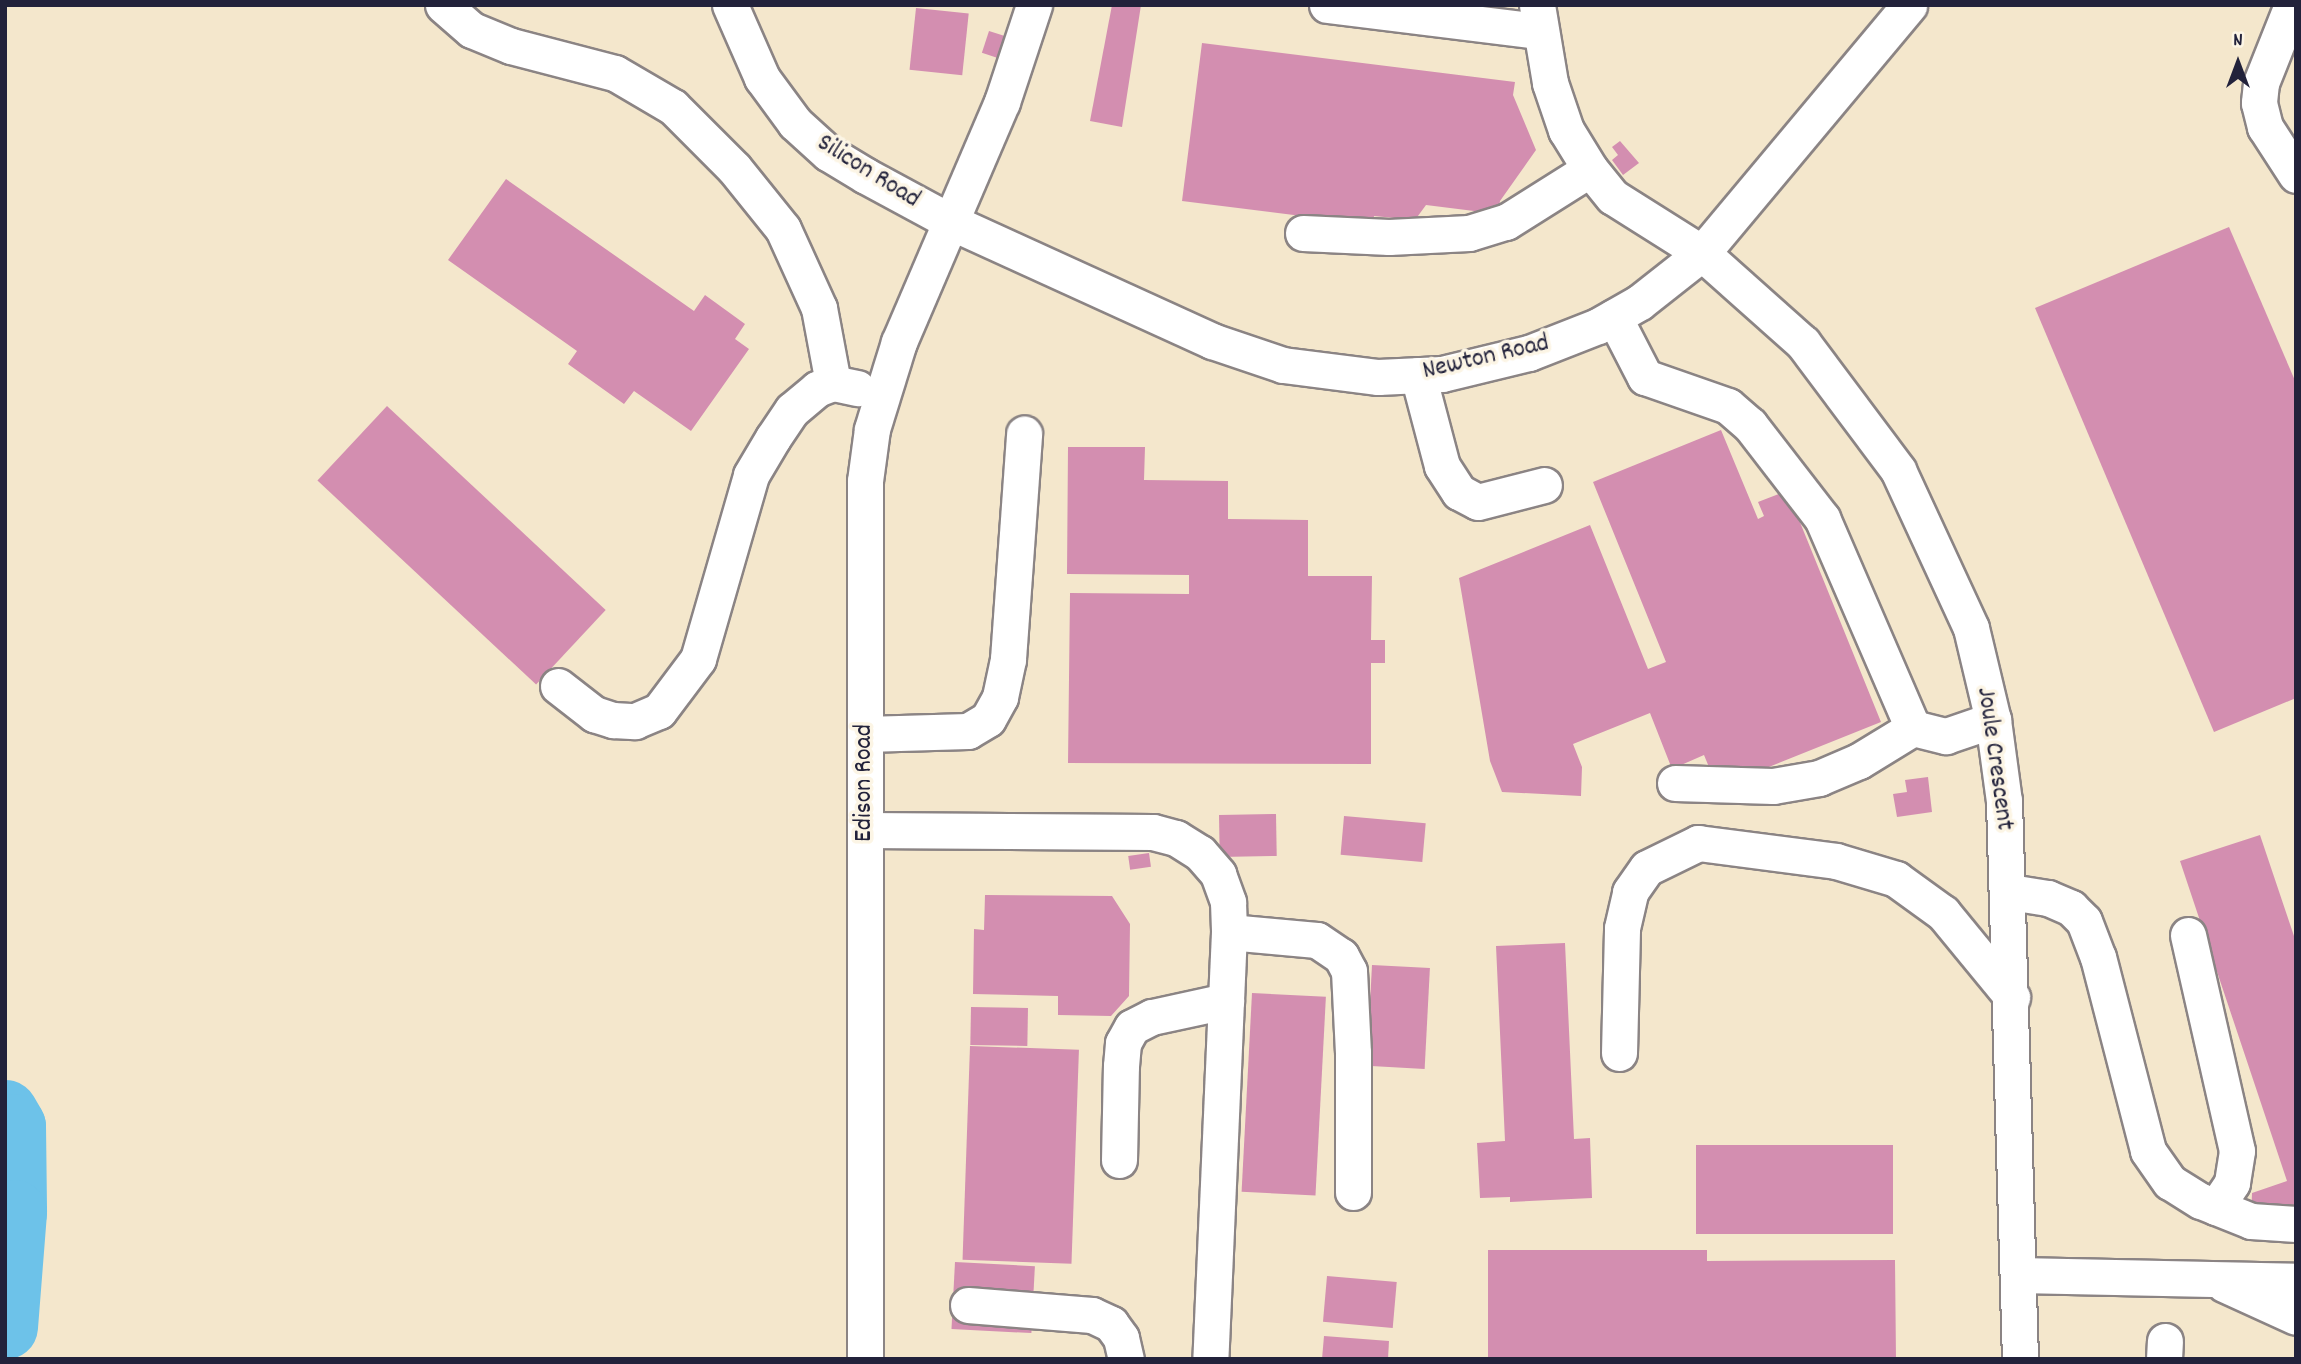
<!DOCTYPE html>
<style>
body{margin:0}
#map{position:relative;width:2301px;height:1364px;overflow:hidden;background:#f4e7cc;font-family:Dekko,sans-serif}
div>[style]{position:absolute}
.river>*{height:65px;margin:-32.5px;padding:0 32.5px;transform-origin:32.5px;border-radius:32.5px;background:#6dc2e9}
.building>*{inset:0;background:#d38eb0;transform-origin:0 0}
.roads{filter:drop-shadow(2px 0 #8b8484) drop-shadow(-2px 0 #8b8484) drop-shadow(0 2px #8b8484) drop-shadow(0 -2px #8b8484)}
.minor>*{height:35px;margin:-17.5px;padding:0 17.5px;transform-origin:17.5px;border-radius:17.5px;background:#fff}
span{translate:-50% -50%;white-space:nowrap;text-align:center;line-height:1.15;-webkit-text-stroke:7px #fcf5e5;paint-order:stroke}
.street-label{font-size:26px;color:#22223b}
.frame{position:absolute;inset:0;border:7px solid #22223b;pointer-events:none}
.north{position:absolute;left:2203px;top:28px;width:70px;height:70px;-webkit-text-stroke:5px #fcf5e5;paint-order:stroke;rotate:0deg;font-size:19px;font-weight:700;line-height:28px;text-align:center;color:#22223b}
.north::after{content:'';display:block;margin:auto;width:24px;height:32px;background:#22223b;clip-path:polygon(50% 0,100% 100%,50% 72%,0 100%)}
</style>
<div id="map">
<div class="river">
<div style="left:5px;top:1112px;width:16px;rotate:60deg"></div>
<div style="left:13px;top:1126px;width:86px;rotate:89.3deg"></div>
<div style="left:14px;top:1212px;width:115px;rotate:94.5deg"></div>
</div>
<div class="building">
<div style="clip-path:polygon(1112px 5px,1141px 5px,1122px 127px,1090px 121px)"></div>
<div style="left:916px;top:8px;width:53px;height:62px;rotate:6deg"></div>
<div style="left:989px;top:31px;width:19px;height:23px;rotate:18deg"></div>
<div style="clip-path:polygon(1202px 43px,1515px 82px,1513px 95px,1536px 150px,1500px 201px,1498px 214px,1426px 205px,1415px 220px,1374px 216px,1373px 225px,1182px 201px)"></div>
<div style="clip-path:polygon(1620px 141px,1639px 163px,1623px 175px,1612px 160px,1618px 155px,1612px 147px)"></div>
<div style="clip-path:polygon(506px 179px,694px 311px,705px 295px,745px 324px,735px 339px,749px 349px,691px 431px,634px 391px,624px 404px,568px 364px,577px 351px,448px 260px)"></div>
<div style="clip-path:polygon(2229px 227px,2296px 383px,2296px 698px,2214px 732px,2035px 308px)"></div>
<div style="left:387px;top:406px;width:299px;height:102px;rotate:43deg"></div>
<div style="clip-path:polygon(1721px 430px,1758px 519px,1764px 516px,1758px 502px,1784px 492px,1793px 505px,1881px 722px,1754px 773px,1711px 772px,1704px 755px,1672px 769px,1650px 713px,1573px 744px,1582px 767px,1581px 796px,1502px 792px,1490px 761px,1459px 578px,1590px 525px,1648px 669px,1666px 662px,1593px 482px)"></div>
<div style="clip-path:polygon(1068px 447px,1145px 447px,1144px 480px,1228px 481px,1228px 519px,1308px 520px,1308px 576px,1372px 576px,1371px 640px,1385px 640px,1385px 663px,1371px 663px,1371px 764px,1068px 763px,1070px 593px,1189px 594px,1189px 575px,1067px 574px)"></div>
<div style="clip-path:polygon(1928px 777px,1932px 812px,1897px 817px,1893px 794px,1907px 792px,1905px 780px)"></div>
<div style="left:1276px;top:814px;width:42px;height:57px;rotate:89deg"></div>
<div style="left:1344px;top:816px;width:82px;height:39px;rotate:5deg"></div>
<div style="clip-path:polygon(2260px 835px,2296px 942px,2296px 1206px,2251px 1221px,2252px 1193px,2287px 1181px,2180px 861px)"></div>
<div style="left:1149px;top:853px;width:14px;height:21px;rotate:82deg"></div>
<div style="clip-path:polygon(985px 895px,1112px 896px,1130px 924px,1129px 996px,1111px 1016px,1058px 1015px,1058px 996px,973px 994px,974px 929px,984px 930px)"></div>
<div style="clip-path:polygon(1565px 943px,1574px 1139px,1590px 1138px,1592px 1198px,1510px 1202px,1510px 1197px,1480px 1198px,1477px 1143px,1505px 1141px,1496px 946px)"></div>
<div style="left:1372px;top:965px;width:58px;height:101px;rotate:3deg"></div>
<div style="left:1252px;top:993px;width:74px;height:199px;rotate:3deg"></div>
<div style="left:971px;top:1007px;width:57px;height:38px;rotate:1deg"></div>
<div style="left:970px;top:1046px;width:109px;height:214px;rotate:2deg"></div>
<div style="left:1696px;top:1145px;width:197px;height:89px"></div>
<div style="clip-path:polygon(1488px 1250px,1707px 1250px,1707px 1261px,1895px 1260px,1896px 1359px,1488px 1359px)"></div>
<div style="left:955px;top:1262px;width:80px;height:67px;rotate:3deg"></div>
<div style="left:1327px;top:1276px;width:70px;height:46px;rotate:5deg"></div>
<div style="clip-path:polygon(1324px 1336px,1389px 1341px,1388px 1359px,1322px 1359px)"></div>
</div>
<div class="roads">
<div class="minor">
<div style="left:443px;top:5px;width:38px;rotate:41deg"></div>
<div style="left:472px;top:30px;width:42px;rotate:22.3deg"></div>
<div style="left:511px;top:46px;width:107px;rotate:14.6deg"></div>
<div style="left:615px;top:73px;width:67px;rotate:30.4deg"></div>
<div style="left:673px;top:107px;width:86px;rotate:45deg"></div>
<div style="left:734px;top:168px;width:78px;rotate:51.2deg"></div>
<div style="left:783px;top:229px;width:87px;rotate:65.5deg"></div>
<div style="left:819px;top:308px;width:76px;rotate:79.4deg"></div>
<div style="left:730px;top:5px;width:80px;rotate:66.3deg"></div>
<div style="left:762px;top:78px;width:56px;rotate:53.7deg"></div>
<div style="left:795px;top:123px;width:45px;rotate:42.3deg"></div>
<div style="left:828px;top:153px;width:44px;rotate:31.2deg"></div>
<div style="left:866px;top:176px;width:97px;rotate:28.4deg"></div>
<div style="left:951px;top:222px;width:287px;rotate:24.5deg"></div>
<div style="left:1212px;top:341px;width:75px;rotate:18.7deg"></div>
<div style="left:1283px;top:365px;width:96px;rotate:7.2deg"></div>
<div style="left:1378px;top:377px;width:64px;rotate:-2.7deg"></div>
<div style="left:1442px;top:374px;width:89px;rotate:-13.6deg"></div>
<div style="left:1529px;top:353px;width:74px;rotate:-21.4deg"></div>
<div style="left:1598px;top:326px;width:48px;rotate:-29.7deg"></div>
<div style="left:1640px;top:302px;width:79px;rotate:-38.3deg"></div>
<div style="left:1702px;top:253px;width:323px;rotate:-50.1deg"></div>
<div style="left:1327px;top:5px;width:214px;rotate:7deg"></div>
<div style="left:1537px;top:5px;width:79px;rotate:80.5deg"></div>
<div style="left:1550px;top:83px;width:50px;rotate:71.2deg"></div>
<div style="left:1566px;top:130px;width:46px;rotate:58.4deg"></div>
<div style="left:1590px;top:169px;width:36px;rotate:51deg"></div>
<div style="left:1613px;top:197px;width:105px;rotate:32.2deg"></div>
<div style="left:1702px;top:253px;width:135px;rotate:41.7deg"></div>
<div style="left:1803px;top:343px;width:159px;rotate:53.2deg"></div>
<div style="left:1898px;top:470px;width:174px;rotate:65.2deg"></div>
<div style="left:1971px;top:628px;width:95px;rotate:76.6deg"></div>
<div style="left:1993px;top:720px;width:82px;rotate:82.3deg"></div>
<div style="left:2004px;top:801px;width:558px;rotate:88.36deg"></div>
<div style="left:2292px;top:5px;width:84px;rotate:111.7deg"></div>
<div style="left:2261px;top:83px;width:20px;rotate:96deg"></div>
<div style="left:2259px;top:103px;width:25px;rotate:76deg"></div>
<div style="left:2265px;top:127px;width:57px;rotate:57.1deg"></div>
<div style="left:1303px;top:233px;width:86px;rotate:2.7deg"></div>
<div style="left:1389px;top:237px;width:80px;rotate:-2.9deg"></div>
<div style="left:1469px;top:233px;width:39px;rotate:-17deg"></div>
<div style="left:1506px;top:222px;width:99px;rotate:-32.2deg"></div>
<div style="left:1614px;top:317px;width:68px;rotate:62.7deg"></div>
<div style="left:1645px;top:377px;width:88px;rotate:19.3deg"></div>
<div style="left:1728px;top:406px;width:29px;rotate:41deg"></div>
<div style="left:1750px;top:425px;width:118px;rotate:52.3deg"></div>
<div style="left:1822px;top:518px;width:229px;rotate:66.6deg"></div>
<div style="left:1913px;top:728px;width:34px;rotate:14deg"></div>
<div style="left:1946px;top:736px;width:50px;rotate:-18.8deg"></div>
<div style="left:1418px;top:375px;width:94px;rotate:75.2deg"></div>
<div style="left:1442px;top:466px;width:31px;rotate:57deg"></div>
<div style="left:1459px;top:492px;width:21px;rotate:28deg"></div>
<div style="left:1478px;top:502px;width:68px;rotate:-14.4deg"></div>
<div style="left:558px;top:686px;width:46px;rotate:37.9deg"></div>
<div style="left:594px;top:714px;width:20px;rotate:18deg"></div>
<div style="left:613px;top:720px;width:22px;rotate:3deg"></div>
<div style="left:635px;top:721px;width:26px;rotate:-23deg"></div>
<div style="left:659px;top:711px;width:65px;rotate:-53.1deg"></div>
<div style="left:698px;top:659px;width:191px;rotate:-73.9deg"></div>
<div style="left:751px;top:475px;width:43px;rotate:-59.3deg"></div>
<div style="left:773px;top:438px;width:34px;rotate:-56deg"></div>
<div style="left:792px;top:410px;width:33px;rotate:-40deg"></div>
<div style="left:817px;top:389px;width:17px;rotate:-21deg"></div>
<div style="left:833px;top:383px;width:25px;rotate:12deg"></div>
<div style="left:865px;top:734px;width:103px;rotate:-1.7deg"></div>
<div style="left:968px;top:731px;width:23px;rotate:-31deg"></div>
<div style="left:988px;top:719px;width:25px;rotate:-61deg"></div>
<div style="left:1000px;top:697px;width:39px;rotate:-78deg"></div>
<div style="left:1008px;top:659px;width:226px;rotate:-85.9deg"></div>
<div style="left:1675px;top:783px;width:98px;rotate:1.8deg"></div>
<div style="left:1773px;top:786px;width:47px;rotate:-9.9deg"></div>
<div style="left:1819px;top:778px;width:43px;rotate:-23deg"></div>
<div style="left:1859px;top:761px;width:63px;rotate:-31.4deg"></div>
<div style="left:865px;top:830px;width:288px;rotate:0.4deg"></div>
<div style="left:1153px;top:832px;width:24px;rotate:15deg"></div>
<div style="left:1176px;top:838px;width:28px;rotate:32deg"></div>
<div style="left:1200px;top:853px;width:28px;rotate:49deg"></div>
<div style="left:1218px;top:874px;width:30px;rotate:70deg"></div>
<div style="left:1228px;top:902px;width:30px;rotate:88deg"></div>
<div style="left:1229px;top:932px;width:427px;rotate:92.5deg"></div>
<div style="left:2010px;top:892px;width:38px;rotate:9deg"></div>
<div style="left:2048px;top:898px;width:25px;rotate:23deg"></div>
<div style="left:2071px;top:908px;width:18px;rotate:45deg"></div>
<div style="left:2084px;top:921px;width:39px;rotate:69deg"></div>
<div style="left:2098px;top:957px;width:200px;rotate:75.5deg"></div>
<div style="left:2148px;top:1151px;width:38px;rotate:55deg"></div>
<div style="left:2170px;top:1182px;width:36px;rotate:32deg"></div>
<div style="left:2201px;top:1201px;width:54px;rotate:21.8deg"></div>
<div style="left:2251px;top:1221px;width:45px;rotate:3.8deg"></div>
<div style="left:1229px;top:932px;width:88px;rotate:5.2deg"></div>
<div style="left:1317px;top:940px;width:29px;rotate:34deg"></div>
<div style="left:1341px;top:956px;width:17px;rotate:62deg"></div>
<div style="left:1349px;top:971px;width:82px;rotate:87.2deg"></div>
<div style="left:1353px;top:1053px;width:139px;rotate:90deg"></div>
<div style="left:2188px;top:935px;width:221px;rotate:77.2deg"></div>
<div style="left:2237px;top:1151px;width:32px;rotate:99deg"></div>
<div style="left:2232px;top:1183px;width:29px;rotate:124deg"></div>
<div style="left:1619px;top:1053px;width:125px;rotate:-88.6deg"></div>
<div style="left:1622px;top:928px;width:37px;rotate:-77deg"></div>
<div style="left:1630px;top:892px;width:29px;rotate:-55deg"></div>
<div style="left:1647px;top:868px;width:57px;rotate:-26.1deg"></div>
<div style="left:1698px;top:843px;width:139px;rotate:7.4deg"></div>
<div style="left:1836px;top:861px;width:63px;rotate:16.7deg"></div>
<div style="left:1896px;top:879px;width:58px;rotate:35.9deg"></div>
<div style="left:1943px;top:913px;width:109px;rotate:50.6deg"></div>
<div style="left:1119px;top:1160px;width:94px;rotate:-88.8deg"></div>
<div style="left:1121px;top:1066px;width:23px;rotate:-85deg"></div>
<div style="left:1123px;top:1043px;width:18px;rotate:-61deg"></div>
<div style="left:1132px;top:1027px;width:22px;rotate:-27deg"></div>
<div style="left:1152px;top:1017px;width:76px;rotate:-12.2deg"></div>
<div style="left:2018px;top:1275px;width:278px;rotate:1.2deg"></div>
<div style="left:2224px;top:1284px;width:79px;rotate:24.6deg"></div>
<div style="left:968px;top:1305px;width:124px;rotate:4.6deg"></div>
<div style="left:1092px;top:1315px;width:21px;rotate:25deg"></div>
<div style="left:1111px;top:1324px;width:17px;rotate:54deg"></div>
<div style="left:1121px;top:1338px;width:22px;rotate:77deg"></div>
<div style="left:865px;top:1359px;width:878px;rotate:-90deg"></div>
<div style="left:865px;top:481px;width:52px;rotate:-82.3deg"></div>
<div style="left:872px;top:429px;width:91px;rotate:-72.8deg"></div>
<div style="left:899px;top:342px;width:261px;rotate:-66.8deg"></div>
<div style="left:1002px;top:102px;width:102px;rotate:-71.7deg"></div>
<div style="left:2164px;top:1359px;width:18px;rotate:-87deg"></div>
</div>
</div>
<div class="street-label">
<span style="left:868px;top:172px;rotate:32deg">Silicon Road</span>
<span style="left:1486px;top:358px;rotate:-13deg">Newton Road</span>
<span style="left:1994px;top:759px;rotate:82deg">Joule Crescent</span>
<span style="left:865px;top:783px;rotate:-90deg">Edison Road</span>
</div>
<div class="frame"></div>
<div class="north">N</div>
</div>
